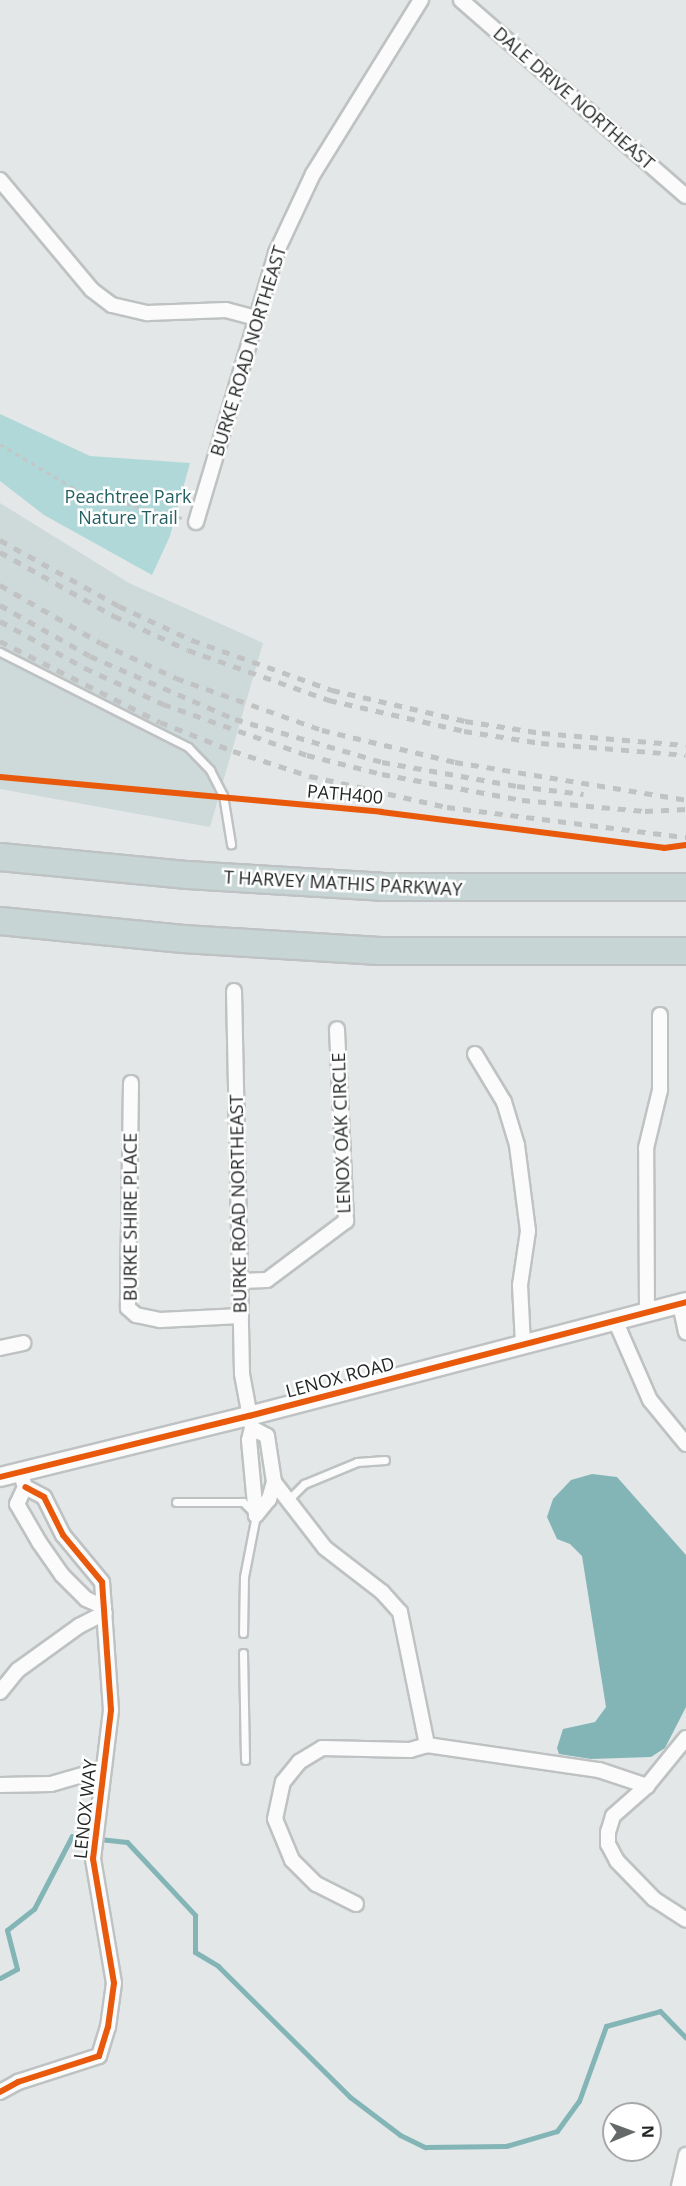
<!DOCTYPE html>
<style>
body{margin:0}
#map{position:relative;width:686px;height:2186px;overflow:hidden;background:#e3e7e7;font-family:"Open Sans",sans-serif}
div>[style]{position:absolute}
.built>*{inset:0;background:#ced9d9}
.green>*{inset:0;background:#b0d8d9}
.water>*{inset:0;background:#83b5b7}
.stream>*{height:5px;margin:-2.5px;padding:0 2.5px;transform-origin:2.5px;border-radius:2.5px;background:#83b5b7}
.path>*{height:3px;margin-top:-1.5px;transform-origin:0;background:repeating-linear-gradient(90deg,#c4c6c6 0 4.5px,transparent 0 9px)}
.roads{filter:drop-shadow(2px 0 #bfc2c2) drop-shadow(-2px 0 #bfc2c2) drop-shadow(0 2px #bfc2c2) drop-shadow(0 -2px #bfc2c2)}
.service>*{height:7px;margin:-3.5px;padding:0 3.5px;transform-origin:3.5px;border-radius:3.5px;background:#fbfbfb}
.minor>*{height:14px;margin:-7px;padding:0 7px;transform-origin:7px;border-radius:7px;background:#fbfbfb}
.tertiary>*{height:18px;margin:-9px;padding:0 9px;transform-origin:9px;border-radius:9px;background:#fbfbfb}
.motorway>*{height:26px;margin:-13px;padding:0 13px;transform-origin:13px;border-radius:13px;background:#c7d5d5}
.rail>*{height:4.5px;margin-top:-2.25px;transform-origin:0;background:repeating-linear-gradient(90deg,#c1c2c2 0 8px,transparent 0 16px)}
.cycleway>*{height:6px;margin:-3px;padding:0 3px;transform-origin:3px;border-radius:3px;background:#e8590c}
span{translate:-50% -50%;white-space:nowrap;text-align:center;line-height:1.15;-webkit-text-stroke:5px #fff;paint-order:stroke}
.street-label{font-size:18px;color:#222525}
.park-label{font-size:18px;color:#256062}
.north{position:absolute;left:602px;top:2102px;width:60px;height:60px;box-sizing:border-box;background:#fff;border:2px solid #a7a8a8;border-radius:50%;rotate:89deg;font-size:16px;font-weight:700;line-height:24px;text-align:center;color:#222525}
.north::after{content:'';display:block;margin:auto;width:21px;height:27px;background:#666969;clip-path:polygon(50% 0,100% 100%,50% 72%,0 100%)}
</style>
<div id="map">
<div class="built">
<div style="clip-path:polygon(0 503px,129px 583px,263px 643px,210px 827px,0 789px)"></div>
</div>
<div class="green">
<div style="clip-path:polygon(0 414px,90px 456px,190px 463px,170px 536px,152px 575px,44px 515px,0 481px)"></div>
</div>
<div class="water">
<div style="clip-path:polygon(592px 1474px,617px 1477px,686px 1555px,686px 1707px,665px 1748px,651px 1757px,591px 1759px,559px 1754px,557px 1748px,563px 1729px,595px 1722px,606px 1707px,582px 1556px,570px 1544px,557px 1539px,547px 1517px,553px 1499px,571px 1480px)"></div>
</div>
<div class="stream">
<div style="left:0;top:1978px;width:19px;rotate:-28deg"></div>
<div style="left:17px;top:1969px;width:40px;rotate:-104.4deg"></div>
<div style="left:7px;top:1930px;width:34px;rotate:-38deg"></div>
<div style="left:34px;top:1909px;width:82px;rotate:-62.5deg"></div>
<div style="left:72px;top:1836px;width:55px;rotate:6.2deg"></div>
<div style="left:127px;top:1842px;width:100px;rotate:47deg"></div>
<div style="left:195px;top:1915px;width:37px;rotate:90deg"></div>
<div style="left:195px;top:1952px;width:27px;rotate:31deg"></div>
<div style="left:218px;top:1966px;width:186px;rotate:44.8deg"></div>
<div style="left:350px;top:2097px;width:63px;rotate:37.2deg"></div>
<div style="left:400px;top:2135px;width:28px;rotate:26deg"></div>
<div style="left:425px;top:2147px;width:81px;rotate:-0.7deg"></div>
<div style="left:506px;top:2146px;width:53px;rotate:-16.4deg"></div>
<div style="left:557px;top:2131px;width:37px;rotate:-54deg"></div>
<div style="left:579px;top:2101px;width:80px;rotate:-70.2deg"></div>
<div style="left:606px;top:2026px;width:56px;rotate:-15.5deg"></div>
<div style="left:660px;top:2011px;width:37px;rotate:46deg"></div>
</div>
<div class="path">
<div style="left:0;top:444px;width:96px;rotate:30.9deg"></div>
<div style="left:82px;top:493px;width:103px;rotate:14deg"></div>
</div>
<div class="roads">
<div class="service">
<div style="left:0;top:652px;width:211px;rotate:26.8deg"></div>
<div style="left:188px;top:747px;width:32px;rotate:46deg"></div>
<div style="left:210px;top:770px;width:28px;rotate:63deg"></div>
<div style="left:223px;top:795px;width:50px;rotate:80.7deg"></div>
<div style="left:288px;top:1500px;width:23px;rotate:-45deg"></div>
<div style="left:304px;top:1484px;width:57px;rotate:-22.5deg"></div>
<div style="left:357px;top:1462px;width:28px;rotate:-4deg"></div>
<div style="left:176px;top:1502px;width:67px"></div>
<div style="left:243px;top:1502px;width:18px;rotate:45deg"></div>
<div style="left:256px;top:1515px;width:63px;rotate:101deg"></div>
<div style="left:244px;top:1577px;width:56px;rotate:91deg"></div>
<div style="left:243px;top:1653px;width:107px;rotate:88.9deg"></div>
</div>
<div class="minor">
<div style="left:461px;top:0;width:298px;rotate:41.1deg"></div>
<div style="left:0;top:180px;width:143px;rotate:50.1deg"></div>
<div style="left:92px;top:290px;width:25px;rotate:37deg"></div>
<div style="left:112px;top:305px;width:37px;rotate:13deg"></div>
<div style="left:148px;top:313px;width:78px;rotate:-2.2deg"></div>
<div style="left:226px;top:310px;width:31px;rotate:15deg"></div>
<div style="left:196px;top:522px;width:281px;rotate:-73.4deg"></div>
<div style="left:276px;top:253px;width:87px;rotate:-64.9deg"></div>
<div style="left:313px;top:174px;width:205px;rotate:-58.2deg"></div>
<div style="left:234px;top:991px;width:383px;rotate:88.8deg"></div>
<div style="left:242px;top:1374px;width:55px;rotate:79.5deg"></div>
<div style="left:252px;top:1428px;width:12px;rotate:104deg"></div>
<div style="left:249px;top:1440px;width:75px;rotate:84.7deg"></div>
<div style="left:475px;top:1054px;width:56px;rotate:58.9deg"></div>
<div style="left:504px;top:1102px;width:45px;rotate:73.2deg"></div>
<div style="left:517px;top:1145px;width:87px;rotate:82.7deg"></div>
<div style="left:528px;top:1231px;width:55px;rotate:98.4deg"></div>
<div style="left:520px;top:1285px;width:59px;rotate:87.1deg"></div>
<div style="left:131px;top:1083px;width:225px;rotate:90.8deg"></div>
<div style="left:128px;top:1308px;width:11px;rotate:41deg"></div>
<div style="left:136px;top:1315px;width:25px;rotate:12deg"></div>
<div style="left:160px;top:1320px;width:81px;rotate:-2.8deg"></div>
<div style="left:240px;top:1281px;width:27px;rotate:-2deg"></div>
<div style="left:267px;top:1280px;width:99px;rotate:-36.8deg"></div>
<div style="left:346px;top:1221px;width:192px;rotate:-92.7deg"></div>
<div style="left:680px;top:1304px;width:29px;rotate:78deg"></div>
<div style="left:647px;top:1312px;width:164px;rotate:-90.3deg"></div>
<div style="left:646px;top:1148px;width:60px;rotate:-76.4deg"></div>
<div style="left:660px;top:1090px;width:75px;rotate:-90deg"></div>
<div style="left:615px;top:1320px;width:87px;rotate:66.4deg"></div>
<div style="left:650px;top:1400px;width:57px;rotate:50.7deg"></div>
<div style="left:0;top:1348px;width:24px;rotate:-12deg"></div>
<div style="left:252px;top:1428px;width:17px;rotate:28deg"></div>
<div style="left:267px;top:1436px;width:47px;rotate:81.3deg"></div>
<div style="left:274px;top:1482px;width:18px;rotate:106deg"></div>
<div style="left:269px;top:1499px;width:21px;rotate:129deg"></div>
<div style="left:23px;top:1481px;width:6px;rotate:72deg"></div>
<div style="left:25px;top:1487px;width:19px;rotate:115deg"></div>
<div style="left:17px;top:1504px;width:44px;rotate:59.9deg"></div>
<div style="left:39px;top:1542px;width:40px;rotate:55.1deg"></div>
<div style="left:62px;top:1575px;width:34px;rotate:45deg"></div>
<div style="left:86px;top:1599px;width:20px;rotate:24deg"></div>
<div style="left:274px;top:1482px;width:83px;rotate:52.3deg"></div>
<div style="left:325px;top:1548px;width:72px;rotate:37.7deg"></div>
<div style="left:382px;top:1592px;width:27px;rotate:48deg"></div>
<div style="left:400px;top:1612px;width:136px;rotate:78.5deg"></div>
<div style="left:0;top:1692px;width:28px;rotate:-51deg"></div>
<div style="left:18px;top:1670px;width:75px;rotate:-35.8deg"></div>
<div style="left:79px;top:1626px;width:29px;rotate:-27deg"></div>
<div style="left:686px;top:1738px;width:62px;rotate:129.1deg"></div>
<div style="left:647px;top:1786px;width:45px;rotate:138.6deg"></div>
<div style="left:613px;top:1816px;width:17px;rotate:107deg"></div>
<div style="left:608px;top:1832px;width:12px;rotate:90deg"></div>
<div style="left:608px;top:1844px;width:19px;rotate:62deg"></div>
<div style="left:617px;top:1861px;width:53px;rotate:45.8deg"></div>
<div style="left:654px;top:1899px;width:38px;rotate:33deg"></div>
<div style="left:0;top:1785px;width:51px;rotate:-1.1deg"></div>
<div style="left:51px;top:1784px;width:54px;rotate:-16.1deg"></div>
<div style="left:356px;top:1904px;width:45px;rotate:-153.4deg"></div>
<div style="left:316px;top:1884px;width:34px;rotate:-135deg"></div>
<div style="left:292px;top:1860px;width:44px;rotate:-112.5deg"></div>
<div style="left:275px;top:1819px;width:38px;rotate:-78deg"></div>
<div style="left:283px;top:1782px;width:26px;rotate:-51deg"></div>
<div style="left:299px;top:1762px;width:27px;rotate:-31deg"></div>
<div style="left:322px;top:1748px;width:88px;rotate:1.3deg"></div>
<div style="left:410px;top:1750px;width:18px;rotate:-16deg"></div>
<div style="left:427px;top:1745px;width:174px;rotate:8.3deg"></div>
<div style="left:599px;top:1770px;width:51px;rotate:18.4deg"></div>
<div style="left:0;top:2092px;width:21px;rotate:-29deg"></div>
<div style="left:18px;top:2082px;width:85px;rotate:-17.8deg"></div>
<div style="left:99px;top:2056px;width:30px;rotate:-73deg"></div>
<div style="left:108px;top:2027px;width:44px;rotate:-82.2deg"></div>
<div style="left:114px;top:1983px;width:126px;rotate:-99.6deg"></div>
<div style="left:93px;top:1859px;width:150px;rotate:-83.1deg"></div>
<div style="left:111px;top:1710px;width:128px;rotate:-94deg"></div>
<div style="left:102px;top:1582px;width:61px;rotate:-129.7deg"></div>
<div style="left:63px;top:1535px;width:42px;rotate:-116.6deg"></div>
<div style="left:44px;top:1497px;width:21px;rotate:-152deg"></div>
<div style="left:679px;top:2186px;width:32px;rotate:-77deg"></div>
</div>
<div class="tertiary">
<div style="left:0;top:1477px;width:256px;rotate:-13.8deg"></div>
<div style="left:249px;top:1416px;width:452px;rotate:-14.6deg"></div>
</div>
<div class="motorway">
<div style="left:0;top:857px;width:189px;rotate:5.5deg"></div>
<div style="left:188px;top:875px;width:194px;rotate:3.5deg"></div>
<div style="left:382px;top:887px;width:304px"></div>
<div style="left:0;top:921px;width:184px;rotate:5.6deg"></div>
<div style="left:183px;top:939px;width:197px;rotate:3.5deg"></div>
<div style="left:380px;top:951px;width:306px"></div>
</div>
</div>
<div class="rail">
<div style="left:0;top:540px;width:136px;rotate:29deg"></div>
<div style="left:119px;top:606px;width:81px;rotate:25deg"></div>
<div style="left:192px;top:640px;width:149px;rotate:19.7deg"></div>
<div style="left:332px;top:690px;width:137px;rotate:13.1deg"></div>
<div style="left:465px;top:721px;width:78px;rotate:8.9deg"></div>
<div style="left:542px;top:733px;width:144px;rotate:4.8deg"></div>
<div style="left:0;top:552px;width:131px;rotate:29.3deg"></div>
<div style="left:114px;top:616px;width:81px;rotate:24.7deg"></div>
<div style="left:188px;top:650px;width:150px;rotate:19.5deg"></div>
<div style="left:329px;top:700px;width:139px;rotate:12.9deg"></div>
<div style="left:464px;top:731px;width:78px;rotate:8.9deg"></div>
<div style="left:541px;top:743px;width:145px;rotate:4.7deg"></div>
<div style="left:0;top:585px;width:116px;rotate:29.9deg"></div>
<div style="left:101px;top:643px;width:83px;rotate:25deg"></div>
<div style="left:176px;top:678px;width:155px;rotate:19.6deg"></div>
<div style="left:322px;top:730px;width:137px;rotate:13.5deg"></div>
<div style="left:455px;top:762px;width:234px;rotate:9.3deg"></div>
<div style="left:0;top:605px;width:103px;rotate:29.5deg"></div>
<div style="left:90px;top:656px;width:158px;rotate:23.5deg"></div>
<div style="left:235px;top:719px;width:153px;rotate:16.3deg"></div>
<div style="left:382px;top:762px;width:137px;rotate:10.1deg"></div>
<div style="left:517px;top:786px;width:67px;rotate:6.8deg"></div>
<div style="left:0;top:621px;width:97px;rotate:28.9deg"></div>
<div style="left:85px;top:668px;width:86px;rotate:24.8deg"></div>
<div style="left:163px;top:704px;width:153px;rotate:19.5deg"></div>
<div style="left:307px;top:755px;width:77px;rotate:14.2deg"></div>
<div style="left:382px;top:774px;width:142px;rotate:10.5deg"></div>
<div style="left:522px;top:800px;width:123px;rotate:5.1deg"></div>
<div style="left:645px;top:811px;width:41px;rotate:-2.8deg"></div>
<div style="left:0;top:641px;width:179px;rotate:26.9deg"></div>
<div style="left:160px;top:722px;width:79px;rotate:21.7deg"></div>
<div style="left:233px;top:751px;width:81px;rotate:18deg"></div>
<div style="left:310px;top:776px;width:140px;rotate:12.8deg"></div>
<div style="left:447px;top:807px;width:241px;rotate:7.2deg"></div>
</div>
<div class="cycleway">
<div style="left:0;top:777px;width:383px;rotate:5.2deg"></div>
<div style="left:381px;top:812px;width:285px;rotate:7.2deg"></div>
<div style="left:664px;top:848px;width:22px;rotate:-8deg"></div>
<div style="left:0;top:1477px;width:256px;rotate:-13.8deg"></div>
<div style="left:249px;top:1416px;width:452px;rotate:-14.6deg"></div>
<div style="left:0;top:2092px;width:21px;rotate:-29deg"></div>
<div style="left:18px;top:2082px;width:85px;rotate:-17.8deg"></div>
<div style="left:99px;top:2056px;width:30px;rotate:-73deg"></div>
<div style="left:108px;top:2027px;width:44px;rotate:-82.2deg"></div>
<div style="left:114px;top:1983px;width:126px;rotate:-99.6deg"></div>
<div style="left:93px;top:1859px;width:150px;rotate:-83.1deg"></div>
<div style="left:111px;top:1710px;width:128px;rotate:-94deg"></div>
<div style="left:102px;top:1582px;width:61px;rotate:-129.7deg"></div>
<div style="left:63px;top:1535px;width:42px;rotate:-116.6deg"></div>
<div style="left:44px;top:1497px;width:21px;rotate:-152deg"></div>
</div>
<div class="street-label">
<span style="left:574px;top:98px;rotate:41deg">DALE DRIVE NORTHEAST</span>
<span style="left:248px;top:351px;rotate:-73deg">BURKE ROAD NORTHEAST</span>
<span style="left:345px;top:794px;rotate:5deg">PATH400</span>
<span style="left:343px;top:883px;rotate:3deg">T HARVEY MATHIS PARKWAY</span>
<span style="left:341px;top:1133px;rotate:-92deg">LENOX OAK CIRCLE</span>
<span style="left:238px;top:1204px;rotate:-91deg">BURKE ROAD NORTHEAST</span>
<span style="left:130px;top:1217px;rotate:-90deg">BURKE SHIRE PLACE</span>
<span style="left:340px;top:1377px;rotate:-15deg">LENOX ROAD</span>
<span style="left:85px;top:1809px;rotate:-84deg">LENOX WAY</span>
</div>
<div class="park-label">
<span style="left:128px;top:507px">Peachtree Park<br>Nature Trail</span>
</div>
<div class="north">N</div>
</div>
